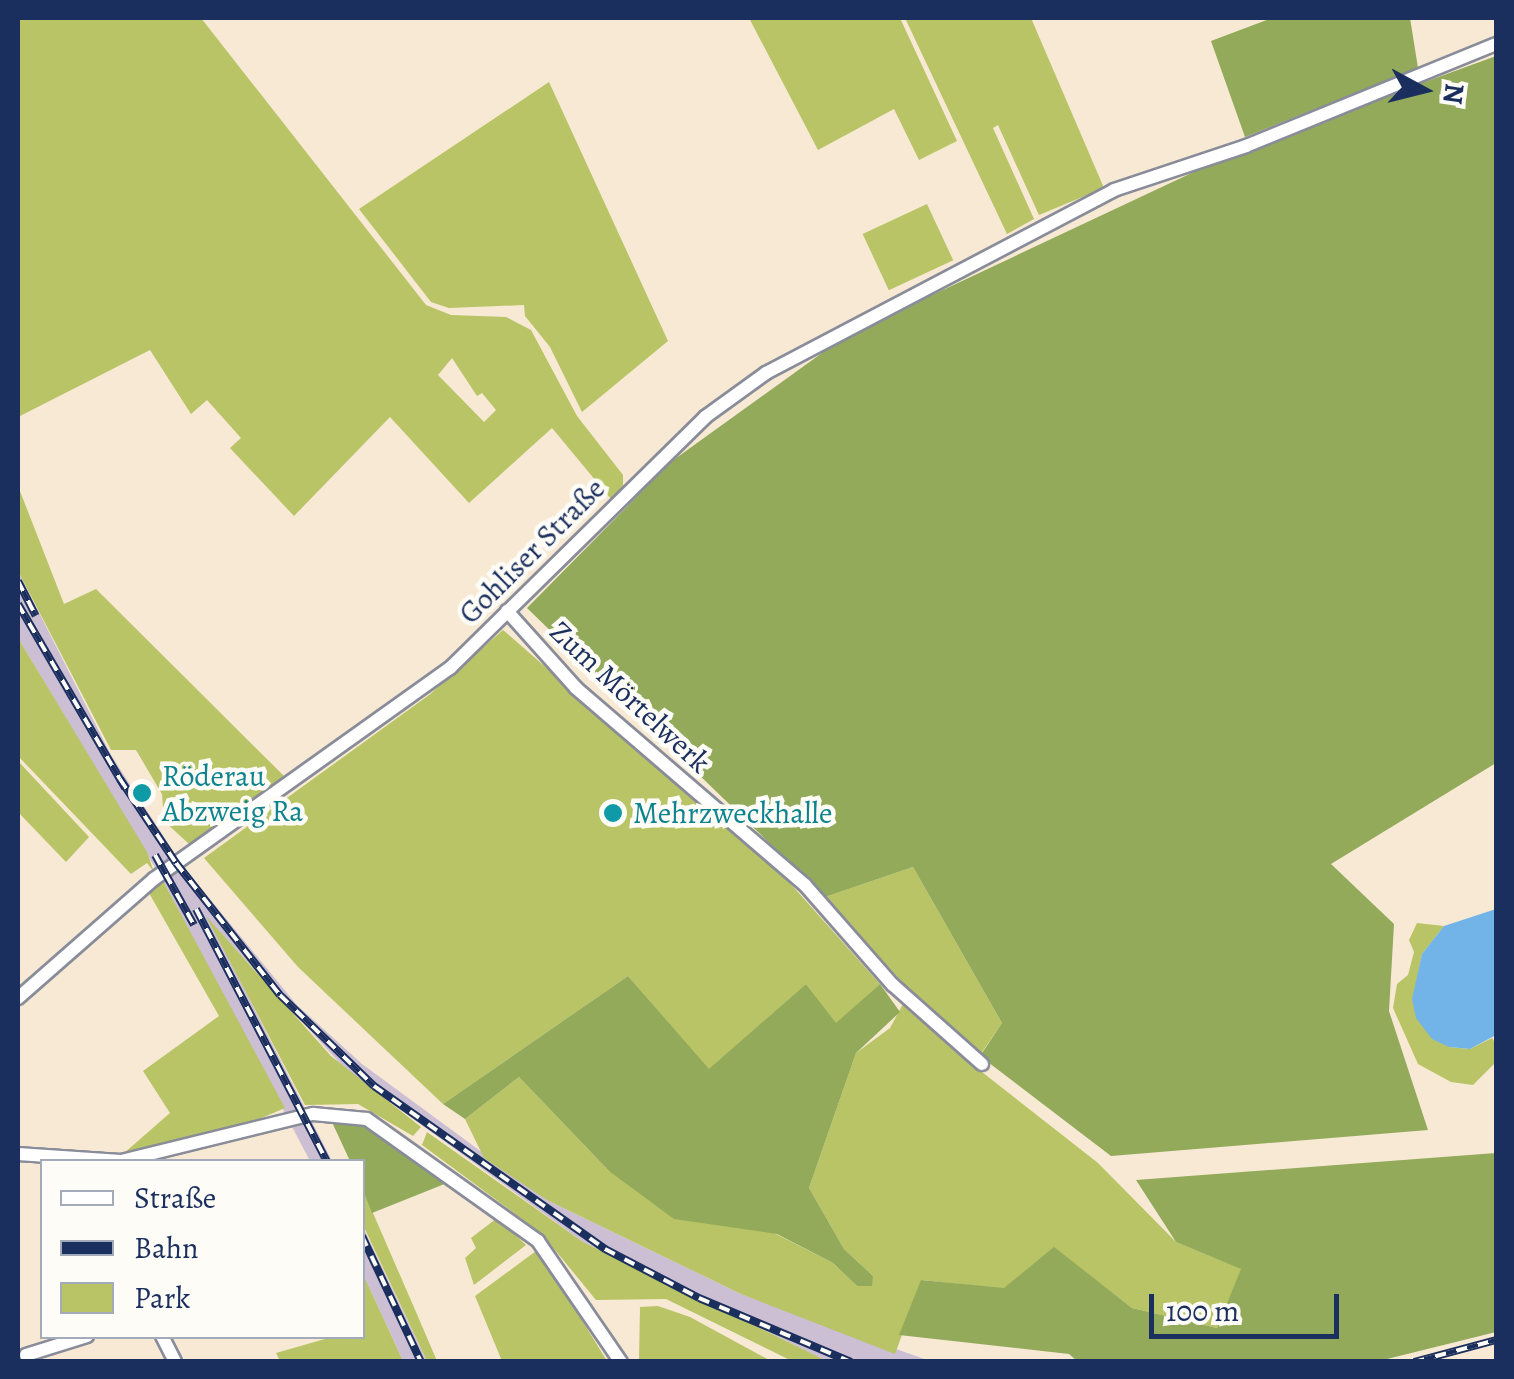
<!DOCTYPE html>
<meta charset="utf-8">
<style>
body{margin:0}
#map{position:relative;width:1514px;height:1379px;overflow:hidden;background:#f7e9d4;font-family:Alegreya,serif}
div>[style]{position:absolute}
.industrial>*{inset:0;background:#ccbfd4}
.green>*{inset:0;background:#b8c465;transform-origin:0 0}
.forest>*{inset:0;background:#92aa5a}
.water>*{inset:0;background:#72b4e7}
.roads{filter:drop-shadow(2px 0 #898c99) drop-shadow(-2px 0 #898c99) drop-shadow(0 2px #898c99) drop-shadow(0 -2px #898c99)}
.minor>*{height:12px;margin:-6px;padding:0 6px;transform-origin:6px;border-radius:6px;background:#fff}
.rail>*{height:8px;margin-top:-4px;transform-origin:0;background:repeating-linear-gradient(90deg,#fdfcf7 0 11px,#1b2f5e 0 22px);box-sizing:border-box;border-block:2px solid #1b2f5e}
.dots>*{width:28px;height:28px;translate:-50% -50%;box-sizing:border-box;border:5px solid #fdfcf7;border-radius:50%}
span{translate:-50% -50%;white-space:nowrap;text-align:center;line-height:1.15;-webkit-text-stroke:9px #fdfcf7;paint-order:stroke}
.street-label{font-size:30px;color:#1b2f5e}
.culture-label{font-size:30px;color:#0d838f}
.left{translate:0 -50%;text-align:left}
.frame{position:absolute;inset:0;border:20px solid #1b2f5e;pointer-events:none}
.legend{position:absolute;left:40px;top:1159px;width:325px;height:180px;box-sizing:border-box;background:#fdfcf7;border:2px solid #a3aaba;margin:0;padding:12px 18px;list-style:none;font-size:30px;color:#1b2f5e}
.legend li{display:flex;align-items:center;gap:20px;height:50px}
.legend b{width:50px;border:2px solid #a3aaba}
.north{position:absolute;left:1374px;top:40px;width:100px;height:100px;-webkit-text-stroke:8px #fdfcf7;paint-order:stroke;rotate:97deg;font-size:28px;font-weight:700;line-height:40px;text-align:center;color:#1b2f5e}
.north::after{content:'';display:block;margin:auto;width:35px;height:45px;background:#1b2f5e;clip-path:polygon(50% 0,100% 100%,50% 72%,0 100%)}
.scale{position:absolute;left:1149px;top:1294px;width:190px;height:45px;box-sizing:border-box;border:5px solid #1b2f5e;border-top:0;padding-left:12px;font-size:30px;line-height:35px;white-space:nowrap;color:#1b2f5e;-webkit-text-stroke:8px #fdfcf7;paint-order:stroke}
</style>
<div id="map">
<div class="industrial">
<div style="clip-path:polygon(18px 571px,111px 755px,182px 865px,296px 1004px,362px 1064px,547px 1200px,741px 1294px,930px 1361px,827px 1361px,583px 1242px,347px 1071px,209px 920px,332px 1161px,310px 1161px,163px 881px,18px 638px)"></div>
<div style="clip-path:polygon(362px 1225px,427px 1361px,403px 1361px,363px 1274px)"></div>
</div>
<div class="green">
<div style="clip-path:polygon(evenodd,18px 18px,201px 18px,426px 305px,451px 315px,506px 317px,531px 330px,577px 416px,623px 475px,623px 487px,611px 499px,552px 428px,469px 503px,390px 417px,294px 516px,230px 448px,241px 438px,207px 400px,191px 414px,150px 350px,18px 417px,18px 18px,452px 358px,477px 396px,482px 393px,496px 410px,484px 422px,438px 375px,452px 358px)"></div>
<div style="clip-path:polygon(749px 18px,900px 18px,957px 141px,919px 160px,894px 109px,818px 150px)"></div>
<div style="clip-path:polygon(905px 18px,1031px 18px,1104px 188px,1039px 215px,998px 125px,993px 128px,1034px 219px,1007px 234px)"></div>
<div style="clip-path:polygon(549px 82px,668px 341px,582px 412px,550px 347px,525px 316px,524px 305px,449px 308px,431px 302px,359px 209px)"></div>
<div style="left:927px;top:204px;width:62px;height:71px;rotate:65deg"></div>
<div style="clip-path:polygon(18px 486px,64px 604px,96px 589px,286px 778px,189px 844px,164px 821px,162px 794px,136px 750px,111px 750px,18px 571px)"></div>
<div style="clip-path:polygon(503px 630px,780px 872px,880px 984px,836px 1024px,806px 984px,709px 1070px,628px 976px,443px 1104px,298px 967px,204px 858px,429px 695px)"></div>
<div style="clip-path:polygon(18px 638px,147px 852px,154px 872px,147px 863px,131px 874px,18px 756px)"></div>
<div style="clip-path:polygon(18px 761px,89px 837px,66px 862px,18px 812px)"></div>
<div style="clip-path:polygon(913px 867px,1002px 1023px,973px 1065px,1098px 1163px,1176px 1242px,1242px 1269px,1217px 1328px,1132px 1308px,1054px 1248px,1004px 1289px,922px 1280px,895px 1354px,741px 1294px,547px 1200px,484px 1158px,465px 1119px,519px 1077px,609px 1171px,776px 1234px,833px 1263px,857px 1286px,873px 1276px,844px 1249px,809px 1188px,856px 1053px,890px 1028px,910px 991px,825px 897px)"></div>
<div style="clip-path:polygon(163px 881px,285px 1108px,245px 1125px,123px 1154px,170px 1113px,143px 1071px,219px 1016px,149px 893px)"></div>
<div style="clip-path:polygon(206px 916px,331px 1056px,421px 1127px,413px 1136px,358px 1104px,305px 1105px)"></div>
<div style="clip-path:polygon(1417px 923px,1444px 926px,1422px 954px,1413px 999px,1449px 1047px,1470px 1049px,1492px 1038px,1496px 1044px,1496px 1062px,1473px 1085px,1451px 1082px,1418px 1064px,1393px 1008px,1397px 984px,1408px 975px,1414px 952px,1409px 940px)"></div>
<div style="clip-path:polygon(427px 1132px,583px 1242px,827px 1361px,792px 1361px,666px 1299px,596px 1300px,541px 1233px,422px 1145px)"></div>
<div style="clip-path:polygon(363px 1190px,416px 1312px,437px 1361px,427px 1361px,363px 1225px)"></div>
<div style="clip-path:polygon(497px 1218px,526px 1245px,474px 1285px,465px 1258px,476px 1248px,471px 1238px)"></div>
<div style="clip-path:polygon(536px 1251px,548px 1265px,607px 1361px,502px 1361px,475px 1296px)"></div>
<div style="clip-path:polygon(363px 1274px,403px 1361px,280px 1361px,276px 1353px,332px 1337px,362px 1336px)"></div>
<div style="clip-path:polygon(658px 1306px,690px 1317px,771px 1361px,639px 1361px,640px 1307px)"></div>
</div>
<div class="forest">
<div style="clip-path:polygon(1272px 18px,1410px 18px,1418px 68px,1245px 137px,1211px 41px)"></div>
<div style="clip-path:polygon(1496px 56px,1496px 763px,1331px 864px,1394px 924px,1389px 1011px,1428px 1130px,1111px 1156px,980px 1056px,1002px 1023px,913px 867px,825px 897px,527px 608px,672px 461px,847px 335px,1247px 147px)"></div>
<div style="clip-path:polygon(628px 976px,709px 1069px,806px 984px,836px 1023px,880px 984px,900px 1012px,856px 1053px,809px 1188px,844px 1249px,873px 1276px,872px 1286px,857px 1286px,833px 1263px,777px 1234px,674px 1219px,609px 1171px,519px 1077px,465px 1119px,443px 1104px)"></div>
<div style="clip-path:polygon(331px 1120px,365px 1127px,447px 1183px,372px 1213px,363px 1190px,362px 1162px,350px 1161px)"></div>
<div style="clip-path:polygon(1496px 1153px,1496px 1332px,1375px 1362px,1077px 1361px,1069px 1354px,899px 1335px,921px 1280px,1004px 1288px,1054px 1247px,1132px 1308px,1217px 1328px,1241px 1269px,1176px 1242px,1136px 1180px)"></div>
</div>
<div class="water">
<div style="clip-path:polygon(1496px 909px,1496px 1035px,1470px 1049px,1449px 1047px,1432px 1039px,1416px 1018px,1412px 999px,1422px 954px,1444px 926px)"></div>
</div>
<div class="roads">
<div class="minor">
<div style="left:507px;top:611px;width:103px;rotate:48.1deg"></div>
<div style="left:576px;top:688px;width:302px;rotate:40.7deg"></div>
<div style="left:805px;top:885px;width:133px;rotate:48.7deg"></div>
<div style="left:893px;top:985px;width:119px;rotate:41.6deg"></div>
<div style="left:18px;top:998px;width:181px;rotate:-41.2deg"></div>
<div style="left:154px;top:879px;width:364px;rotate:-35.5deg"></div>
<div style="left:450px;top:668px;width:358px;rotate:-44.5deg"></div>
<div style="left:705px;top:417px;width:75px;rotate:-35.8deg"></div>
<div style="left:766px;top:373px;width:393px;rotate:-27.7deg"></div>
<div style="left:1114px;top:190px;width:139px;rotate:-18.4deg"></div>
<div style="left:1246px;top:146px;width:270px;rotate:-22.2deg"></div>
<div style="left:18px;top:1154px;width:103px;rotate:3.9deg"></div>
<div style="left:121px;top:1161px;width:198px;rotate:-13.8deg"></div>
<div style="left:313px;top:1114px;width:54px;rotate:5.3deg"></div>
<div style="left:367px;top:1119px;width:210px;rotate:35.5deg"></div>
<div style="left:538px;top:1241px;width:147px;rotate:55.6deg"></div>
<div style="left:162px;top:1336px;width:29px;rotate:63deg"></div>
<div style="left:26px;top:1355px;width:64px;rotate:-17.3deg"></div>
</div>
</div>
<div class="rail">
<div style="left:18px;top:581px;width:39px;rotate:63deg"></div>
<div style="left:18px;top:604px;width:213px;rotate:59.8deg"></div>
<div style="left:120px;top:779px;width:101px;rotate:56.3deg"></div>
<div style="left:176px;top:863px;width:168px;rotate:51.8deg"></div>
<div style="left:280px;top:995px;width:131px;rotate:44.1deg"></div>
<div style="left:374px;top:1086px;width:283px;rotate:35.2deg"></div>
<div style="left:605px;top:1249px;width:106px;rotate:27.5deg"></div>
<div style="left:699px;top:1298px;width:165px;rotate:22.8deg"></div>
<div style="left:155px;top:855px;width:80px;rotate:60.9deg"></div>
<div style="left:196px;top:909px;width:285px;rotate:62.6deg"></div>
<div style="left:362px;top:1236px;width:139px;rotate:64.9deg"></div>
<div style="left:1414px;top:1362px;width:85px;rotate:-15deg"></div>
</div>
<div class="dots">
<div style="left:142px;top:793px;background:#0f9aa8"></div>
<div style="left:613px;top:813px;background:#0f9aa8"></div>
</div>
<div class="street-label">
<span style="left:532px;top:551px;rotate:-45deg">Gohliser Straße</span>
<span style="left:630px;top:697px;rotate:43deg">Zum Mörtelwerk</span>
</div>
<div class="culture-label">
<span class="left" style="left:162px;top:793px">Röderau<br>Abzweig Ra</span>
<span class="left" style="left:633px;top:813px">Mehrzweckhalle</span>
</div>
<div class="frame"></div>
<ul class="legend">
<li><b style="height:12px;background:#fff"></b>Straße</li>
<li><b style="height:12px;background:#1b2f5e"></b>Bahn</li>
<li><b style="height:28px;background:#b8c465"></b>Park</li>
</ul>
<div class="north">N</div>
<div class="scale">100 m</div>
</div>
